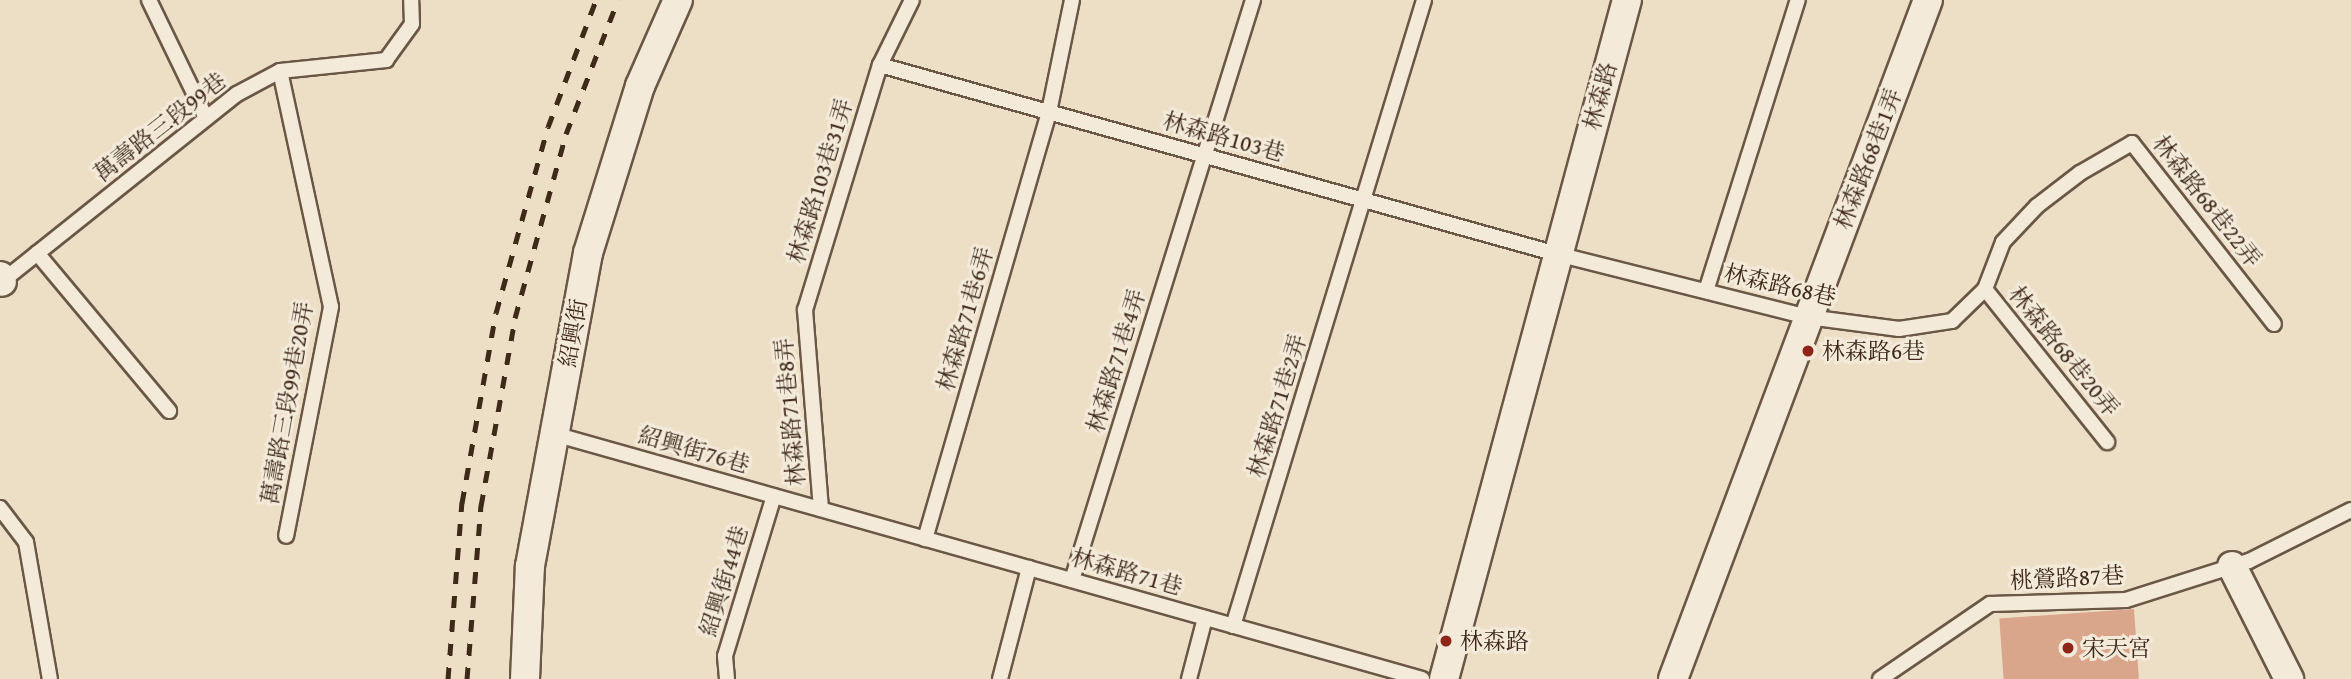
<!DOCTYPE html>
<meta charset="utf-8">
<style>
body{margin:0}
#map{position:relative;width:2351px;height:679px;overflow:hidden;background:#eddfc6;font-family:"Gentium Book Plus","Noto Serif TC",serif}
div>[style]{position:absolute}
.building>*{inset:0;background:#d9a58b;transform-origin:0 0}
.roads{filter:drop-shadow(2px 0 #6a5745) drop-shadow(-2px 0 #6a5745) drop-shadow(0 2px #6a5745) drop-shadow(0 -2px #6a5745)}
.lane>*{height:14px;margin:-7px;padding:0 7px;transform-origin:7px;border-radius:7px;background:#f3eada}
.street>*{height:28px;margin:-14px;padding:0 14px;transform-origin:14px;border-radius:14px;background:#f3eada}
.rail>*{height:5px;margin-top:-2.5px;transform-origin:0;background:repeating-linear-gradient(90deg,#3f2a1a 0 12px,transparent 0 24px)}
.dots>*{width:19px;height:19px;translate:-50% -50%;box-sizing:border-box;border:4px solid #f3eada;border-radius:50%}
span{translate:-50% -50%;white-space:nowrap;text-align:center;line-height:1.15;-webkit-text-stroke:6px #f3eada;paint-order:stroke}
.street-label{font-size:23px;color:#3f2a1a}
.poi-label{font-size:23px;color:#3f2a1a}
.left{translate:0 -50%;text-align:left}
</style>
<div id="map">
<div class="building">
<div style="left:2134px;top:609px;width:70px;height:135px;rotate:86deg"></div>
</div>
<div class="roads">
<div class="lane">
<div style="left:149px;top:0;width:131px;rotate:64.2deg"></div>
<div style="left:880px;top:65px;width:703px;rotate:15.6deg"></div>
<div style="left:1557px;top:254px;width:259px;rotate:14.1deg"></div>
<div style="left:1808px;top:317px;width:92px;rotate:7.5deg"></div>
<div style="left:1899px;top:329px;width:54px;rotate:-8.6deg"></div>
<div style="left:1952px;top:321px;width:46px;rotate:-44.1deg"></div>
<div style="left:1985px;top:289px;width:50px;rotate:-69deg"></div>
<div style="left:2003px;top:242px;width:50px;rotate:-46.6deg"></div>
<div style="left:2037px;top:206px;width:54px;rotate:-37.5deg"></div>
<div style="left:2080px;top:173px;width:60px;rotate:-30deg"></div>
<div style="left:2132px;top:143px;width:230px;rotate:51.9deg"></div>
<div style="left:280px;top:71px;width:241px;rotate:77.8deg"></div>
<div style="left:331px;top:307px;width:233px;rotate:101.1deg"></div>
<div style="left:37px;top:253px;width:206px;rotate:50.1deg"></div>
<div style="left:0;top:283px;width:303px;rotate:-38.6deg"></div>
<div style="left:237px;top:94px;width:49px;rotate:-28.1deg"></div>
<div style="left:280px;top:71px;width:107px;rotate:-5.9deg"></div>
<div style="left:386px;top:60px;width:44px;rotate:-54.2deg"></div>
<div style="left:412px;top:24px;width:24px;rotate:-92deg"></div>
<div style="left:1985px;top:289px;width:196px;rotate:51.4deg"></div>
<div style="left:1706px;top:291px;width:305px;rotate:-72.5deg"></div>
<div style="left:554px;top:434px;width:902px;rotate:15.76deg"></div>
<div style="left:0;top:508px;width:43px;rotate:52.6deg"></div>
<div style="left:26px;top:542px;width:139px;rotate:80.1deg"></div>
<div style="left:821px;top:509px;width:200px;rotate:-94.6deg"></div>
<div style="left:805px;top:310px;width:256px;rotate:-73deg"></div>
<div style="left:880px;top:65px;width:72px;rotate:-63.8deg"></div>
<div style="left:925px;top:539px;width:445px;rotate:-73.8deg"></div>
<div style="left:1049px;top:112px;width:114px;rotate:-78.4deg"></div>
<div style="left:1072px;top:580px;width:608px;rotate:-72.67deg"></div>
<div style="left:1233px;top:626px;width:654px;rotate:-73.03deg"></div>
<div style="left:727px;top:679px;width:23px;rotate:-95deg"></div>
<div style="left:725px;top:656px;width:167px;rotate:-73deg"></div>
<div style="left:1000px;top:679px;width:115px;rotate:-75.4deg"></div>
<div style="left:1189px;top:679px;width:63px;rotate:-75.3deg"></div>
<div style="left:1880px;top:679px;width:133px;rotate:-34.3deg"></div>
<div style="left:1990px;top:604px;width:136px;rotate:-1.7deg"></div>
<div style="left:2126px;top:600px;width:129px;rotate:-17.6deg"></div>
<div style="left:2249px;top:561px;width:114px;rotate:-26.6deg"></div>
</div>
<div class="street">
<div style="left:0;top:276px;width:6px;rotate:72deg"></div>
<div style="left:2232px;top:566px;width:127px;rotate:63.2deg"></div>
<div style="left:525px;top:679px;width:113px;rotate:-87.5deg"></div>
<div style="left:530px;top:566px;width:318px;rotate:-79.5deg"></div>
<div style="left:588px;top:253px;width:175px;rotate:-72.7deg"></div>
<div style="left:640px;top:86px;width:94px;rotate:-66.2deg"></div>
<div style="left:1444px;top:679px;width:703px;rotate:-74.92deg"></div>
<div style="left:1673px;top:679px;width:725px;rotate:-69.42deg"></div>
</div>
</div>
<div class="rail">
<div style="left:448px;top:679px;width:177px;rotate:-85.5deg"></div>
<div style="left:462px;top:503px;width:193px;rotate:-79.9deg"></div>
<div style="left:496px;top:313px;width:193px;rotate:-74.4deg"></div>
<div style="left:548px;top:127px;width:136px;rotate:-69.3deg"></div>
<div style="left:467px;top:679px;width:174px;rotate:-85.4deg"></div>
<div style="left:481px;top:506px;width:191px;rotate:-79.7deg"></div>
<div style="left:515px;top:318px;width:191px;rotate:-74.5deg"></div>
<div style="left:566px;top:134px;width:144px;rotate:-68.8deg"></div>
</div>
<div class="dots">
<div style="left:1808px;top:351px;background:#8f2418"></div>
<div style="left:1446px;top:641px;background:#8f2418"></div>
<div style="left:2068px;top:648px;background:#8f2418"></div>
</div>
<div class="street-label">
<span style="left:1600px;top:96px;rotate:-75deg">林森路</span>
<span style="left:160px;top:127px;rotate:-38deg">萬壽路三段99巷</span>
<span style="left:1224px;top:137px;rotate:16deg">林森路103巷</span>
<span style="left:1868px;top:159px;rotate:-69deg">林森路68巷1弄</span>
<span style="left:820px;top:181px;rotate:-73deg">林森路103巷31弄</span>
<span style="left:2207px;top:201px;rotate:52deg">林森路68巷22弄</span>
<span style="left:1780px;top:285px;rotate:13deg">林森路68巷</span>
<span style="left:965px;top:319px;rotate:-74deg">林森路71巷6弄</span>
<span style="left:573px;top:333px;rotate:-80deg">紹興街</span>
<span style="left:2064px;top:351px;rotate:51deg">林森路68巷20弄</span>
<span style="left:1116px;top:361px;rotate:-73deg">林森路71巷4弄</span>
<span style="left:287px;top:403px;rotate:-80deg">萬壽路三段99巷20弄</span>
<span style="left:1277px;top:406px;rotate:-73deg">林森路71巷2弄</span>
<span style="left:790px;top:412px;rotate:-95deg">林森路71巷8弄</span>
<span style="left:694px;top:450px;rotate:16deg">紹興街76巷</span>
<span style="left:1127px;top:572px;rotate:16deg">林森路71巷</span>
<span style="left:2067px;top:578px;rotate:-3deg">桃鶯路87巷</span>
<span style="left:724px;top:581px;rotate:-73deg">紹興街44巷</span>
</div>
<div class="poi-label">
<span class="left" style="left:1822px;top:351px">林森路6巷</span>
<span class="left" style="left:1460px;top:641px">林森路</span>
<span class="left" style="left:2082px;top:648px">宋天宮</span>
</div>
</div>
